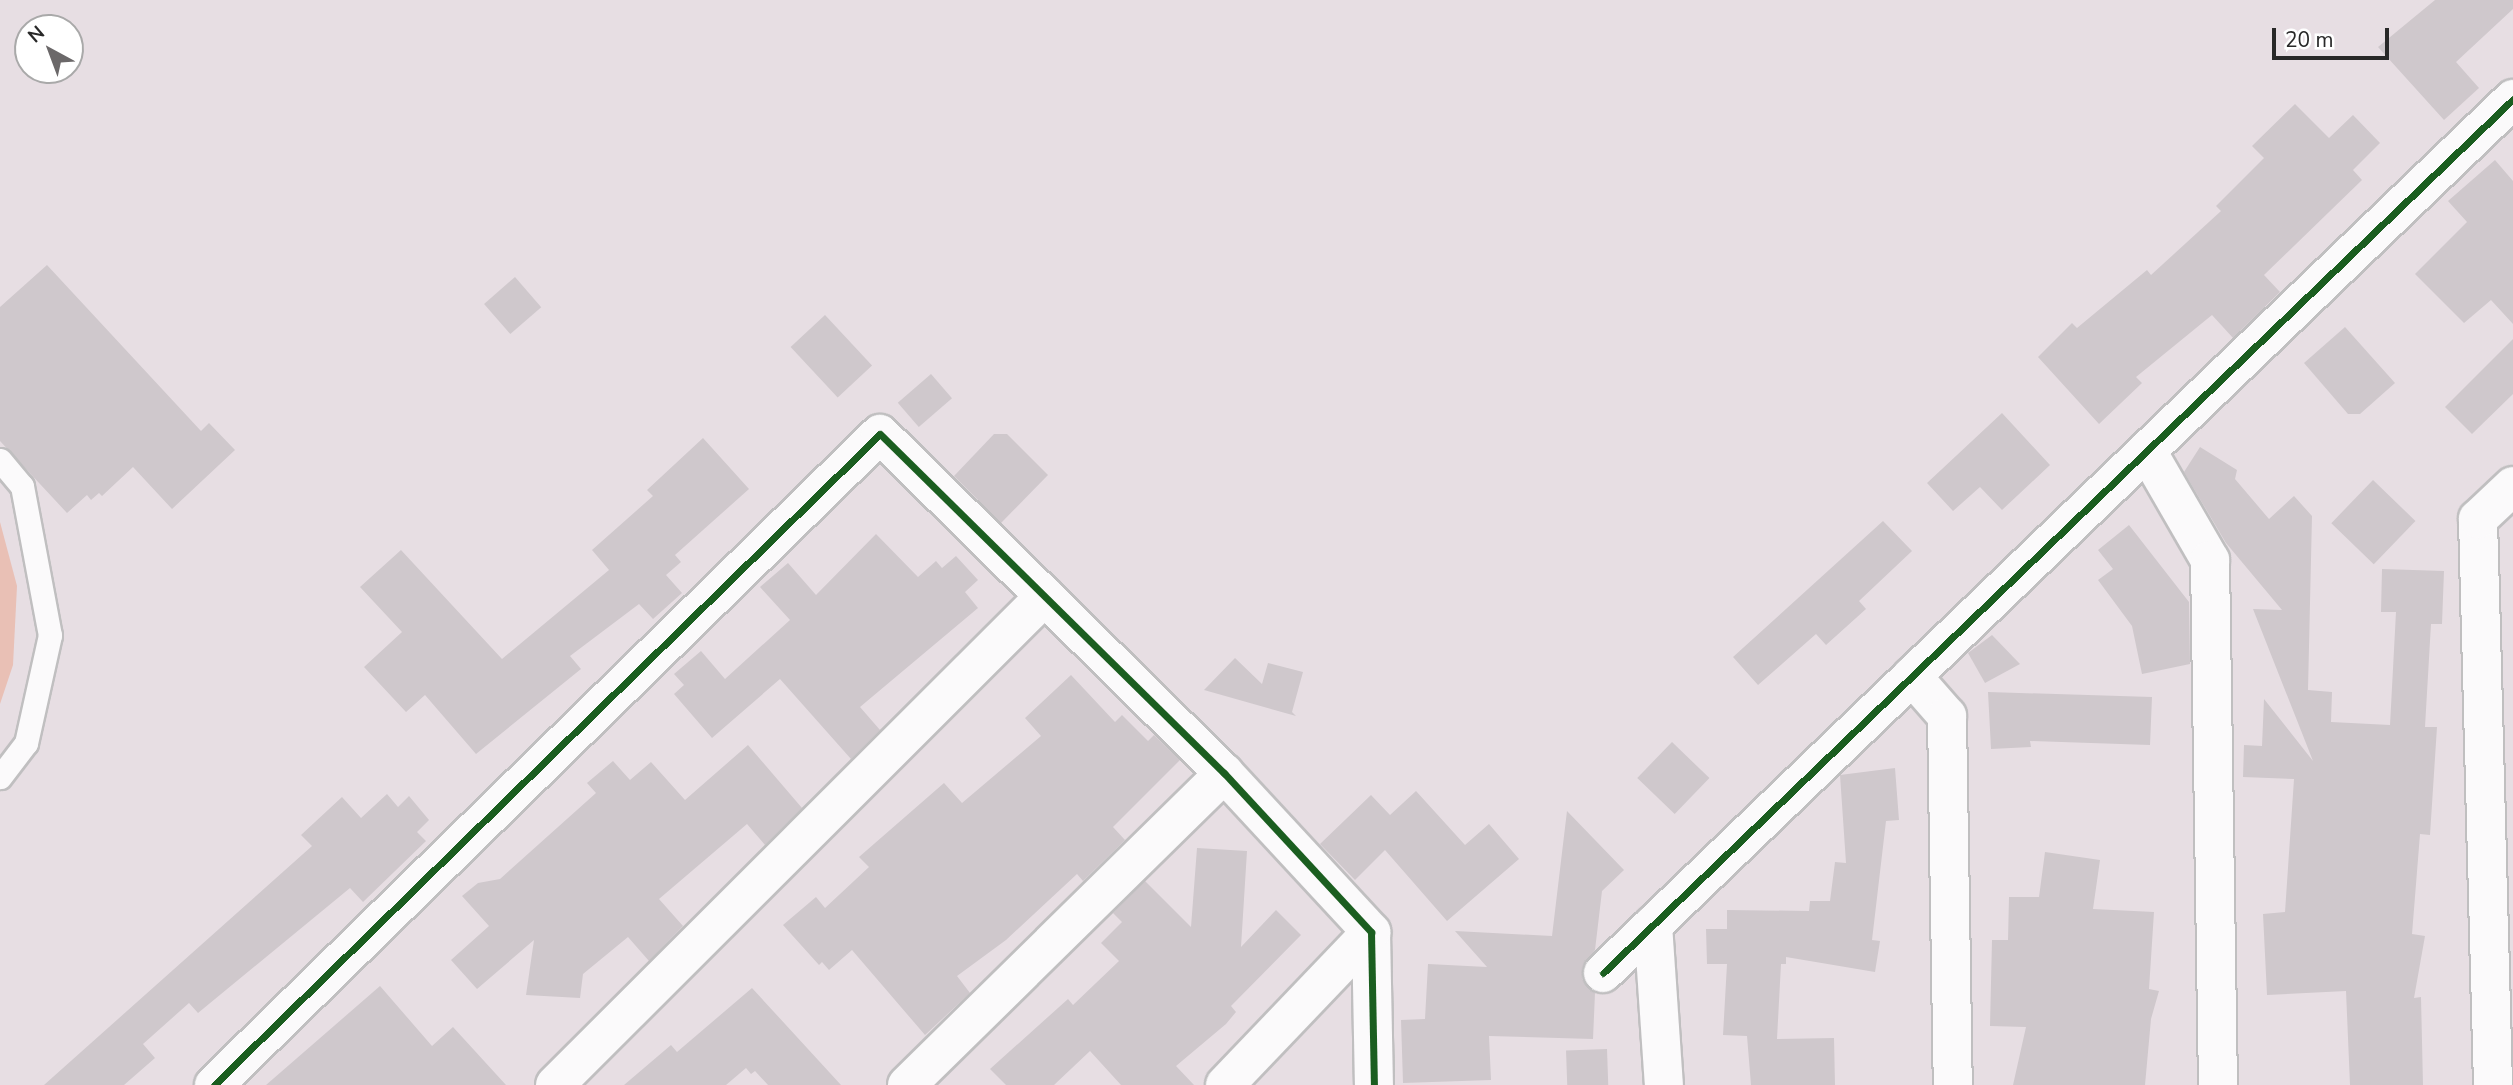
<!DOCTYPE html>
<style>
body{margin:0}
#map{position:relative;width:2513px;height:1085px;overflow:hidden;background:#e7dee3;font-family:"Nunito Sans",sans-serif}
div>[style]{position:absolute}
.pitch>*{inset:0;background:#e9c0b5}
.building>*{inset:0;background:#cfc8cc;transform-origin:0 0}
.roads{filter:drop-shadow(2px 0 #c0bfc0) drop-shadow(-2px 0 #c0bfc0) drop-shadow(0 2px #c0bfc0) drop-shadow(0 -2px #c0bfc0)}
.lane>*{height:23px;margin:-11.5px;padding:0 11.5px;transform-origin:11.5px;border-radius:11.5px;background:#fbfafb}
.street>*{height:38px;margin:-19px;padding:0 19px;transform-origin:19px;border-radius:19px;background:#fbfafb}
.cycleway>*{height:7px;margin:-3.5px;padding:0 3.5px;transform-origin:3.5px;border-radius:3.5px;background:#1b5e20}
span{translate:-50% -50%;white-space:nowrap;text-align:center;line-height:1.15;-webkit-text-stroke:5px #fff;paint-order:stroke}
.north{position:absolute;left:14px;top:14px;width:70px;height:70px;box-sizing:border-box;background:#fff;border:2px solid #a9a9a9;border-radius:50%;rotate:319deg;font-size:19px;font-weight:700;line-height:28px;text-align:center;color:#282828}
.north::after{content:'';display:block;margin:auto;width:24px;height:32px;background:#6b6869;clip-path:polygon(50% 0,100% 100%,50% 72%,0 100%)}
.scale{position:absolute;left:2272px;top:28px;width:117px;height:32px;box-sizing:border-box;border:4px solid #282828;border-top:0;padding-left:9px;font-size:21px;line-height:24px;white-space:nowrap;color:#282828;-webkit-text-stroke:5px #fff;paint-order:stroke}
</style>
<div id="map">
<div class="pitch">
<div style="clip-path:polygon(0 522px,17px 586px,13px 665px,0 704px)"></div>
</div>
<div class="building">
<div style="clip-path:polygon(2435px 0,2513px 0,2513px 9px,2456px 62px,2479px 88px,2444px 120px,2378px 47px)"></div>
<div style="clip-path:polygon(2295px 104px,2329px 138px,2353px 115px,2380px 143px,2353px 170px,2362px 180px,2264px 275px,2280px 292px,2233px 338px,2212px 315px,2136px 377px,2142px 383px,2099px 424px,2038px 357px,2072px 323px,2077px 328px,2147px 270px,2151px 275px,2221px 211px,2216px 206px,2264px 158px,2252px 146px)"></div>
<div style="clip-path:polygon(2495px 160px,2513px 181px,2513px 324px,2491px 300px,2464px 323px,2415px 274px,2467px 222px,2448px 201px)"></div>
<div style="clip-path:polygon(47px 265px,201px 431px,209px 423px,235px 450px,172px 509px,133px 467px,102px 496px,99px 493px,91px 500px,87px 495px,67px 513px,0 441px,0 307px)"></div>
<div style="left:515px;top:277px;width:40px;height:41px;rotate:49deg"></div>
<div style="left:825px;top:315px;width:69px;height:47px;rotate:47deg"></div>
<div style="clip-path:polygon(2345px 327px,2395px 383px,2360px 414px,2348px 414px,2304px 363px)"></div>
<div style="clip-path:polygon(2513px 339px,2513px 394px,2472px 434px,2445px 407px)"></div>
<div style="left:931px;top:374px;width:32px;height:44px;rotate:49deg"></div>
<div style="clip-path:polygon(2002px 413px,2050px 465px,2002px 510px,1980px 487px,1953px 511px,1927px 483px)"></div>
<div style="clip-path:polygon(994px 434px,1007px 434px,1048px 475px,1001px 523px,954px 476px)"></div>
<div style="clip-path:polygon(703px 438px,749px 489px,675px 555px,681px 562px,666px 575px,682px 593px,653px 619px,639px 604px,570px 656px,581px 669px,476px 754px,425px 695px,406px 712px,364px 667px,402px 632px,360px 587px,401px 550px,502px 659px,609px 570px,592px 550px,653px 496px,647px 490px)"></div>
<div style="clip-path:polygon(2200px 447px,2237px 470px,2235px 479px,2269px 519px,2294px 496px,2312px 516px,2308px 690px,2332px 692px,2331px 722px,2390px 725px,2396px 612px,2381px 612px,2382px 569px,2444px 571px,2442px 624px,2431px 624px,2425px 727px,2437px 727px,2430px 835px,2420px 834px,2412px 934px,2425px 936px,2414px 998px,2421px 997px,2423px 1085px,2350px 1085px,2346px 991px,2267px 995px,2263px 914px,2285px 912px,2294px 779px,2243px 777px,2244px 745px,2262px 746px,2264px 699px,2313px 761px,2253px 609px,2282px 610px,2226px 543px,2184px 472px)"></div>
<div style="left:2373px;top:480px;width:59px;height:60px;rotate:44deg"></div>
<div style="clip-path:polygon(1883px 521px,1912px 551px,1859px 601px,1866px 609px,1826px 645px,1816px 634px,1758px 685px,1733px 657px)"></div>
<div style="clip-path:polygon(2129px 525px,2189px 602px,2190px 664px,2142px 674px,2132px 626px,2098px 580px,2113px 569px,2098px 550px)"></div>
<div style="clip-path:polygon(876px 534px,918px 577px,936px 561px,942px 568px,956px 556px,978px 580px,965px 592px,978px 608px,860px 707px,880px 730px,851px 759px,780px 679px,712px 738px,674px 694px,684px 685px,674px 674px,701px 651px,725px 679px,790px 620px,760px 587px,788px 563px,816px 595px)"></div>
<div style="clip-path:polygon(1992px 635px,2020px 664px,1985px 683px,1968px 653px)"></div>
<div style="clip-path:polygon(1235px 658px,1262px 684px,1268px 663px,1303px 672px,1292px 712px,1296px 716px,1204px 690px)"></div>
<div style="clip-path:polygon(1071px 675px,1115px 722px,1122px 715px,1148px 741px,1154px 735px,1180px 760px,1113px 827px,1125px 840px,1083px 881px,1077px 874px,1006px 940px,957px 976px,970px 993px,925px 1035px,852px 950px,829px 970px,822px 962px,819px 965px,783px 925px,816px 897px,825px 908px,869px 867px,859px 857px,944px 783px,962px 803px,1041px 736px,1025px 718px)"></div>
<div style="clip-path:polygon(1988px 692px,2152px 697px,2150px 745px,2030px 741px,2031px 747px,1991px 749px)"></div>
<div style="left:1672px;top:742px;width:52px;height:50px;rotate:44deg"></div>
<div style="clip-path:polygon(748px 745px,802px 808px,765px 845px,747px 824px,659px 899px,683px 926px,649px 961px,628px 937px,583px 974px,580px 998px,526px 995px,534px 940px,477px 989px,451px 960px,489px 926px,462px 896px,478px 883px,500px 879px,596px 793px,587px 783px,613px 761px,630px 780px,651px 762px,685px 800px)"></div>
<div style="clip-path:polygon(1895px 768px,1899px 820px,1886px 821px,1872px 940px,1880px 941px,1875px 972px,1786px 957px,1786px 964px,1781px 964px,1777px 1039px,1834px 1038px,1835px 1085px,1751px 1085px,1747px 1036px,1723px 1035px,1727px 964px,1707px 964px,1706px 929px,1727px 929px,1727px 910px,1809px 911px,1810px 901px,1830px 901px,1835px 862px,1846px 863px,1840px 775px)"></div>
<div style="clip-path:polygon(1416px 791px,1465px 845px,1489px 824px,1519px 859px,1447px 921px,1385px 850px,1355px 880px,1320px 844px,1371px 795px,1390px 815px)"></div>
<div style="clip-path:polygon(387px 794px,398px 807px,409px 796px,429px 820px,417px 832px,426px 841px,363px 902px,350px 888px,198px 1013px,189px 1003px,143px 1044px,155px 1058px,124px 1085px,44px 1085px,312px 846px,301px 835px,342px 797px,361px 818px)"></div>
<div style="clip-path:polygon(1567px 811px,1624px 870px,1602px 891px,1595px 950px,1582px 968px,1582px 979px,1595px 993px,1593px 1039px,1489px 1036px,1491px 1080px,1403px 1083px,1401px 1020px,1425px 1019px,1428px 964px,1487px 967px,1455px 931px,1552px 936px)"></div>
<div style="clip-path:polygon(1197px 848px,1247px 851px,1241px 947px,1276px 910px,1301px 935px,1231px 1006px,1236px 1012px,1226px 1024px,1176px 1066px,1194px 1085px,1121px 1085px,1090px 1051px,1054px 1085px,1006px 1085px,990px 1069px,1068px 999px,1073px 1005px,1119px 961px,1101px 943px,1122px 922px,1113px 913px,1145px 881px,1191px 927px)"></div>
<div style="clip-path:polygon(2045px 852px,2100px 860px,2093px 909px,2154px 912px,2149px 989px,2159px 991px,2151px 1019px,2145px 1085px,2013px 1085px,2026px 1027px,1990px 1026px,1992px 940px,2008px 940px,2009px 897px,2039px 897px)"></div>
<div style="clip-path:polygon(380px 986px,432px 1046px,453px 1027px,506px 1085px,266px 1085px)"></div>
<div style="clip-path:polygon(752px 988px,841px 1085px,768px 1085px,755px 1071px,751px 1074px,746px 1068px,726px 1085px,624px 1085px,671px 1045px,677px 1052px)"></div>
<div style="left:1607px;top:1049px;width:36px;height:41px;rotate:88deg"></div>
</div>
<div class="roads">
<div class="lane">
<div style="left:0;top:460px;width:34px;rotate:50deg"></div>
<div style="left:22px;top:486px;width:152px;rotate:79.4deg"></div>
<div style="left:50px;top:635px;width:111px;rotate:102.5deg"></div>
<div style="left:26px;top:743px;width:43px;rotate:127.4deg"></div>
</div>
<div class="street">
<div style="left:2147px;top:451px;width:126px;rotate:60deg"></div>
<div style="left:2210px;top:560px;width:525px;rotate:89.13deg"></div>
<div style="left:1912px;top:676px;width:53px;rotate:48.8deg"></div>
<div style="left:1947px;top:716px;width:369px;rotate:89.1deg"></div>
<div style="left:1653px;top:925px;width:160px;rotate:86.1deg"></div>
<div style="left:1603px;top:973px;width:1262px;rotate:-43.84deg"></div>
<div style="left:214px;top:1085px;width:931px;rotate:-44.35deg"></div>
<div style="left:880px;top:434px;width:483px;rotate:44.6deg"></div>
<div style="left:1224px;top:773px;width:217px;rotate:47.2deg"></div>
<div style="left:1371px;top:932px;width:153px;rotate:88.9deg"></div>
<div style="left:555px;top:1085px;width:692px;rotate:-44.94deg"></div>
<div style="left:907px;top:1085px;width:445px;rotate:-44.5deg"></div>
<div style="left:1225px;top:1085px;width:211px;rotate:-46.3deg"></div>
<div style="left:2493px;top:1085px;width:566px;rotate:-91.52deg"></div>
<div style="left:2478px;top:519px;width:48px;rotate:-43.3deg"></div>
</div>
</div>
<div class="cycleway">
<div style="left:1603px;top:973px;width:1262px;rotate:-43.84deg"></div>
<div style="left:214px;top:1085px;width:931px;rotate:-44.35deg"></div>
<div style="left:880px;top:434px;width:483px;rotate:44.6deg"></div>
<div style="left:1224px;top:773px;width:217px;rotate:47.2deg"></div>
<div style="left:1371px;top:932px;width:153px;rotate:88.9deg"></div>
</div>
<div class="north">N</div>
<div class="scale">20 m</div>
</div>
